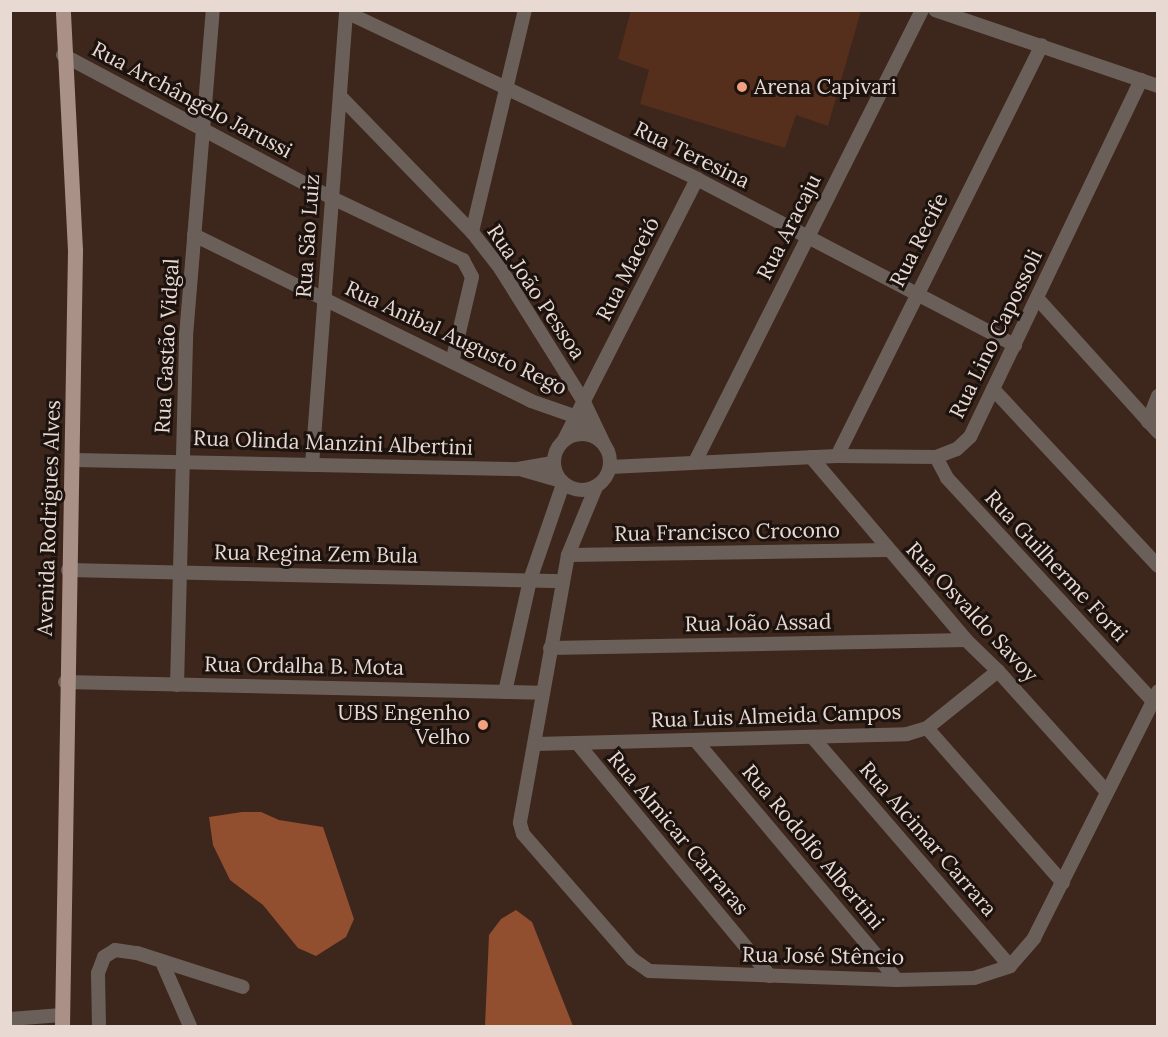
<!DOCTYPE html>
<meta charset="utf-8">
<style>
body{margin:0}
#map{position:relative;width:1168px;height:1037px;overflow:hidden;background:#3d261c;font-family:Lora,serif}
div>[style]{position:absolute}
.green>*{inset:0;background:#552e1c}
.forest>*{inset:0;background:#914f30}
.minor>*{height:14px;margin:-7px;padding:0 7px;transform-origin:7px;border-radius:7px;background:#6b5f5a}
.minor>.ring{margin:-7px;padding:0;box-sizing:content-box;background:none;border:14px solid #6b5f5a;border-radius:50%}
.major>*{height:15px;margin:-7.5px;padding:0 7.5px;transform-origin:7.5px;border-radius:7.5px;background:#aa9187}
.dots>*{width:16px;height:16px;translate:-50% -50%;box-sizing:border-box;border:3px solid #1c120e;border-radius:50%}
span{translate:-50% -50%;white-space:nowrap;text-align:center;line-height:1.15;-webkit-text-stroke:6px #1c120e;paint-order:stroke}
.poi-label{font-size:21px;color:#e8d9d2}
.left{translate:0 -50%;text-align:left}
.right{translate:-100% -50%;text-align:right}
.street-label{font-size:21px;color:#e8d9d2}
.frame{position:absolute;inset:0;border:12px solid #e8d9d2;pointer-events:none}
</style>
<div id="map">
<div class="green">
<div style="clip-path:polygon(631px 10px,861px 10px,861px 11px,828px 126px,796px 115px,785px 148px,640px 104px,649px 70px,618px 59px)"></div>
</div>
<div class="forest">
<div style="clip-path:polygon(242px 812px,261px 812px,279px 820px,323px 827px,354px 919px,346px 937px,316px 956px,298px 948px,263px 905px,230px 880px,213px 845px,209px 817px)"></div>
<div style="clip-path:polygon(516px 910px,532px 922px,573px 1026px,485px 1026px,489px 935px,501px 919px)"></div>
</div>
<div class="minor">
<div style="left:935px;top:10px;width:236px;rotate:18.8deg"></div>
<div style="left:346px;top:12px;width:389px;rotate:25.4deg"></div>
<div style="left:697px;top:179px;width:359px;rotate:27.6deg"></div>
<div style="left:63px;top:55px;width:305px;rotate:28deg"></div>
<div style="left:332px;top:198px;width:145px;rotate:25.3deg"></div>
<div style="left:463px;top:260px;width:19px;rotate:62deg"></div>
<div style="left:472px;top:277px;width:87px;rotate:103.2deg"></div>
<div style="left:340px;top:96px;width:190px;rotate:45.9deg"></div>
<div style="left:472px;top:232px;width:46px;rotate:52.1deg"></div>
<div style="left:500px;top:268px;width:158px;rotate:57.9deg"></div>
<div style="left:584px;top:402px;width:49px;rotate:64.5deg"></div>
<div style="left:472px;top:232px;width:228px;rotate:-76.6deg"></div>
<div style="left:194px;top:235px;width:376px;rotate:26.2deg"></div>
<div style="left:531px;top:401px;width:46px;rotate:19.2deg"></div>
<div style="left:574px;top:416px;width:33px;rotate:43deg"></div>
<div style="left:1037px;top:298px;width:181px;rotate:47.9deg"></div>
<div style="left:993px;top:389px;width:242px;rotate:47deg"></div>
<div style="left:1148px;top:422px;width:28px;rotate:-69deg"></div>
<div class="ring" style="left:554px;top:434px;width:42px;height:42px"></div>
<div style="left:564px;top:440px;width:293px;rotate:-63deg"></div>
<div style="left:837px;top:456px;width:459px;rotate:-63.5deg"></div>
<div style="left:811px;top:457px;width:240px;rotate:49.7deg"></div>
<div style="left:966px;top:640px;width:45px;rotate:44.1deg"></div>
<div style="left:998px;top:671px;width:161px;rotate:48deg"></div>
<div style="left:936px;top:457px;width:24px;rotate:62deg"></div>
<div style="left:947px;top:478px;width:302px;rotate:47.3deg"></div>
<div style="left:75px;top:460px;width:443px;rotate:1.2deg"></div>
<div style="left:518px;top:469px;width:36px;rotate:-10deg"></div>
<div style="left:695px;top:462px;width:506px;rotate:-63.33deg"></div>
<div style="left:312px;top:465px;width:456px;rotate:-85.7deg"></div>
<div style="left:610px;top:467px;width:227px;rotate:-2.8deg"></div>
<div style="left:837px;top:456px;width:99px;rotate:0.6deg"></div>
<div style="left:936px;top:457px;width:22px;rotate:-21deg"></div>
<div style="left:957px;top:449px;width:18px;rotate:-43deg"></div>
<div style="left:970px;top:437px;width:396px;rotate:-64.4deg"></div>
<div style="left:523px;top:470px;width:40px;rotate:16deg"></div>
<div style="left:596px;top:487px;width:74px;rotate:112.4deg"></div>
<div style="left:568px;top:555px;width:272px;rotate:100.2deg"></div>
<div style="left:520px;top:823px;width:11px;rotate:75deg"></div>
<div style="left:523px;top:834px;width:166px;rotate:48.9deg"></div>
<div style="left:632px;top:959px;width:21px;rotate:35deg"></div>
<div style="left:649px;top:971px;width:248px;rotate:2.1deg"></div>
<div style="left:897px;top:980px;width:77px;rotate:-1.5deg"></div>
<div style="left:974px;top:978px;width:38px;rotate:-18deg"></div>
<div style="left:1010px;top:966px;width:37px;rotate:-49deg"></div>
<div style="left:1034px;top:938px;width:276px;rotate:-63.3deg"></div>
<div style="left:568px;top:555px;width:319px;rotate:-0.9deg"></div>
<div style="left:68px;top:570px;width:495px;rotate:1.3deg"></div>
<div style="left:550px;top:648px;width:416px;rotate:-1.1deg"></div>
<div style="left:65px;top:682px;width:476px;rotate:1.3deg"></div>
<div style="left:177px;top:685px;width:349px;rotate:-88.5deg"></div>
<div style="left:186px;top:336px;width:327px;rotate:-85.3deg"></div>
<div style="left:505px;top:692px;width:115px;rotate:-77.4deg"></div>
<div style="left:530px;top:580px;width:102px;rotate:-71deg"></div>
<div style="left:927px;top:728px;width:206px;rotate:48.7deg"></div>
<div style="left:814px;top:739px;width:300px;rotate:49.2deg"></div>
<div style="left:696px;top:741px;width:312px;rotate:49.9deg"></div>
<div style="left:536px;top:744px;width:371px;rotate:-1.5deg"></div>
<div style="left:907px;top:734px;width:21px;rotate:-17deg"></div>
<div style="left:927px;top:728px;width:91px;rotate:-38.8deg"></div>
<div style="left:578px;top:744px;width:301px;rotate:50.4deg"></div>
<div style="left:162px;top:962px;width:70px;rotate:66.4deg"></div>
<div style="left:10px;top:1019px;width:52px;rotate:-4.4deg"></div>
<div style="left:99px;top:1026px;width:53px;rotate:-91.1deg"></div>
<div style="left:98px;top:973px;width:17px;rotate:-69deg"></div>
<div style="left:104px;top:957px;width:13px;rotate:-32deg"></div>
<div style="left:115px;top:950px;width:22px;rotate:8deg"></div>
<div style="left:137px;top:953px;width:111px;rotate:17.8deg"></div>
</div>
<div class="major">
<div style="left:62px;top:1026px;width:776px;rotate:-89.04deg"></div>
<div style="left:75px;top:250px;width:240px;rotate:-92.9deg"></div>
</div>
<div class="dots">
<div style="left:742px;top:87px;background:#f1a17d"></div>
<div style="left:483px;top:725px;background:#f1a17d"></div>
</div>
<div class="poi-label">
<span class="left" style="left:754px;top:87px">Arena Capivari</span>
<span class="right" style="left:470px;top:725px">UBS Engenho<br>Velho</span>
</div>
<div class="street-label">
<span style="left:192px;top:100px;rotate:28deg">Rua Archângelo Jarussi</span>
<span style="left:692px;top:155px;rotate:26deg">Rua Teresina</span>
<span style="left:789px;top:227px;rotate:-63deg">Rua Aracaju</span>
<span style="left:308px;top:236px;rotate:-86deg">Rua São Luiz</span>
<span style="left:919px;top:240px;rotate:-63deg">Rua Recife</span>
<span style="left:628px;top:269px;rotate:-63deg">Rua Maceió</span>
<span style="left:536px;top:292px;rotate:56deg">Rua João Pessoa</span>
<span style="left:996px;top:334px;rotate:-64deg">Rua Lino Capossoli</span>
<span style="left:456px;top:338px;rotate:25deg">Rua Anibal Augusto Rego</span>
<span style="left:167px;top:346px;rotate:-87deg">Rua Gastão Vidgal</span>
<span style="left:333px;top:443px;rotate:2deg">Rua Olinda Manzini Albertini</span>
<span style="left:49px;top:518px;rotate:-88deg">Avenida Rodrigues Alves</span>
<span style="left:727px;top:532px;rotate:-1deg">Rua Francisco Crocono</span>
<span style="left:316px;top:554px;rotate:1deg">Rua Regina Zem Bula</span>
<span style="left:1056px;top:566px;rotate:47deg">Rua Guilherme Forti</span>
<span style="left:972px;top:612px;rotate:47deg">Rua Osvaldo Savoy</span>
<span style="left:758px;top:623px;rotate:-1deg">Rua João Assad</span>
<span style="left:304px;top:666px;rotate:1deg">Rua Ordalha B. Mota</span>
<span style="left:776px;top:716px;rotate:-2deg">Rua Luis Almeida Campos</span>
<span style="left:678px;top:833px;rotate:50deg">Rua Almicar Carraras</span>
<span style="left:928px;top:839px;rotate:49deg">Rua Alcimar Carrara</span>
<span style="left:813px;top:847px;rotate:50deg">Rua Rodolfo Albertini</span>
<span style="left:823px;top:956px;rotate:1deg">Rua José Stêncio</span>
</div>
<div class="frame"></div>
</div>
